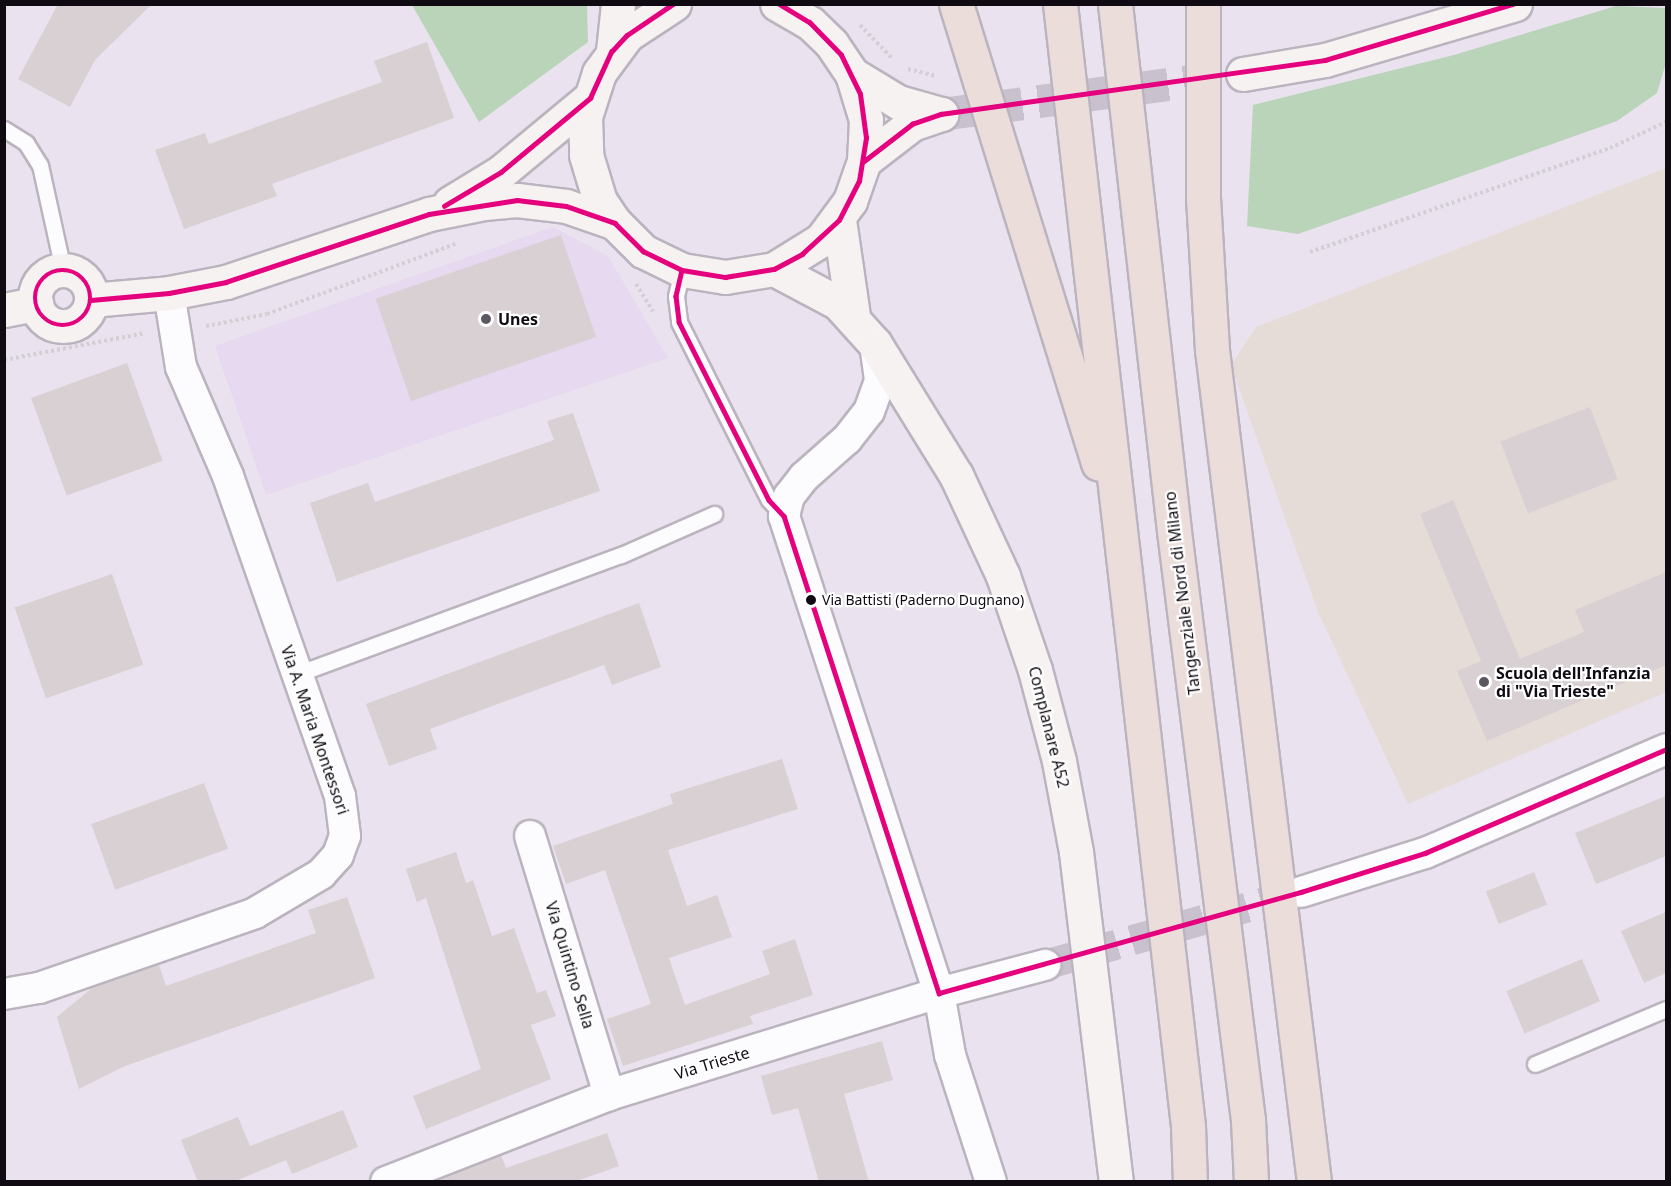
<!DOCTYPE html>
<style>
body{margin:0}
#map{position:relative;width:1671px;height:1186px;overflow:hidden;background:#eae2ef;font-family:"Noto Sans",sans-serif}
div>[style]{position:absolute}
.built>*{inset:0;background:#e6d9f0}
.education>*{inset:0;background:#e6dcd7}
.green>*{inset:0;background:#b9d4b9}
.building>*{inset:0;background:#d8d0d2;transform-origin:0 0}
.street-tunnel>*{height:30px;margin-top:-15px;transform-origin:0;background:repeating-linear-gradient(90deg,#c9c2ce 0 30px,transparent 0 45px)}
.secondary-tunnel>*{height:33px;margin-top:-16.5px;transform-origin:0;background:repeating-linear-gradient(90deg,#c9c2ce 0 33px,transparent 0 49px)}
.path>*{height:4px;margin-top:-2px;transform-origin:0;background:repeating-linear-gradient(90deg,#d3d0d5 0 3px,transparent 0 6px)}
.roads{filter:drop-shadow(2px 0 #bbb4bf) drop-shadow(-2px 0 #bbb4bf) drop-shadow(0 2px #bbb4bf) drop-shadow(0 -2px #bbb4bf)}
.lane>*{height:15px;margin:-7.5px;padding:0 7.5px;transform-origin:7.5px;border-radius:7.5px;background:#fcfbfd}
.street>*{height:30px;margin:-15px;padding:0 15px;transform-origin:15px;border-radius:15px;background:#fcfbfd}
.secondary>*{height:33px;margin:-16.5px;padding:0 16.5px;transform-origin:16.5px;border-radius:16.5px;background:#f7f2f2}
.secondary>.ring{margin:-16.5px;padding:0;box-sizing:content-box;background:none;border:33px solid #f7f2f2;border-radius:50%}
.highway>*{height:33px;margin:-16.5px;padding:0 16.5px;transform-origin:16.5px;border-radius:16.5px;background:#eaddda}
.bus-1>*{height:4.5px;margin:-2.25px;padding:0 2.25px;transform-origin:2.25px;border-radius:2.25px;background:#e5007d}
.bus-1>.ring{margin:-2.25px;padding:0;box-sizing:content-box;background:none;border:4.5px solid #e5007d;border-radius:50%}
.dots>*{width:16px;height:16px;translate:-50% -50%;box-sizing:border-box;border:3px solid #fff;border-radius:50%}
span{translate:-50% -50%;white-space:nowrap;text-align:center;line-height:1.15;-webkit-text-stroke:4.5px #fff;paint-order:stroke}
.bus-label{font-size:14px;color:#100b13}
.left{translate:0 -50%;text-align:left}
.poi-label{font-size:16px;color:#100b13;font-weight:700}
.street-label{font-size:16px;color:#100b13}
.frame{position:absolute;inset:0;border:6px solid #100b13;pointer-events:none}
</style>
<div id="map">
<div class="built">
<div style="clip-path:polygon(553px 227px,608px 256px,668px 358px,266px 495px,215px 346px)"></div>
</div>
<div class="education">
<div style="clip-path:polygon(1666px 168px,1666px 692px,1408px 804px,1318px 612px,1231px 365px,1256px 327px)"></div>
</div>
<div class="green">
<div style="clip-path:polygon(412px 5px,587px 5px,588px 42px,479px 122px)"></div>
<div style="clip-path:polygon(1616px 6px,1666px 8px,1666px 63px,1657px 93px,1617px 121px,1298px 234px,1247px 226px,1253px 105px,1454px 55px)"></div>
</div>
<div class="building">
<div style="clip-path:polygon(58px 4px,152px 4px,95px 60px,70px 107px,18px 79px)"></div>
<div style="clip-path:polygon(427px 42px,454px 118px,272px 184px,277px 196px,184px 229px,155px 150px,205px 133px,209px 144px,382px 82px,374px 61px)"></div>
<div style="left:561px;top:235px;width:108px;height:196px;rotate:71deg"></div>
<div style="left:127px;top:363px;width:104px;height:102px;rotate:70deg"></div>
<div style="left:1590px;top:407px;width:77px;height:96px;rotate:69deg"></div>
<div style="clip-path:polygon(573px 413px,600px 491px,337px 582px,310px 503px,368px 483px,375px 502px,554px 440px,547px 421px)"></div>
<div style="clip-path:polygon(1453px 500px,1520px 659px,1584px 632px,1575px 610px,1666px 572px,1666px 665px,1487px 741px,1457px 671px,1481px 661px,1420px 514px)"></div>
<div style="left:112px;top:574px;width:96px;height:103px;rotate:71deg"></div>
<div style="clip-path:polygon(639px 603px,661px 667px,612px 685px,604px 665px,430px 729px,437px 749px,389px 766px,366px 704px)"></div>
<div style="clip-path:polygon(782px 759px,798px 809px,668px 850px,687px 906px,717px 895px,732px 937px,669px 958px,685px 1005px,770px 974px,762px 951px,795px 939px,813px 995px,750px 1016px,753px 1024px,623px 1066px,607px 1019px,651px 1004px,605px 870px,566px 884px,553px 846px,673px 804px,670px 794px)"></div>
<div style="left:204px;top:783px;width:70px;height:120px;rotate:70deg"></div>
<div style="clip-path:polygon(1666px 796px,1666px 856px,1596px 884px,1575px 833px)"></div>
<div style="clip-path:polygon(456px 852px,466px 883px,473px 880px,492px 936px,514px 928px,537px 993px,546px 990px,556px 1016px,531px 1025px,551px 1079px,426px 1129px,413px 1096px,481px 1069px,426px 898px,417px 902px,406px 869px)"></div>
<div style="left:1534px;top:872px;width:35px;height:52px;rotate:68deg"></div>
<div style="clip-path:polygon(347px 897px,375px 978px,125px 1066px,79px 1089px,57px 1017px,92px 988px,159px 965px,166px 986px,316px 933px,308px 910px)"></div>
<div style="clip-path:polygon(1666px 912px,1666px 973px,1644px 983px,1621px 931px)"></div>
<div style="left:1582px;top:959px;width:46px;height:82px;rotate:67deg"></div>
<div style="clip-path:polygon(882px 1041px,893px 1080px,844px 1094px,869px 1182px,819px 1182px,798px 1108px,772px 1115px,761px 1076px)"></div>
<div style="clip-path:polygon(343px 1110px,358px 1147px,292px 1174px,286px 1160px,233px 1182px,198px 1182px,181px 1140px,238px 1117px,250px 1146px)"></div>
<div style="clip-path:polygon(607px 1133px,619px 1166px,574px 1182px,435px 1182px,501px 1155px,506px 1168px)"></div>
</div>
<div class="street-tunnel">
<div style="left:1045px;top:965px;width:266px;rotate:-15.9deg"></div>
</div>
<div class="secondary-tunnel">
<div style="left:941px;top:114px;width:305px;rotate:-7.5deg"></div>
</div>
<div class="path">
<div style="left:860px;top:25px;width:46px;rotate:45.9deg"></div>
<div style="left:908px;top:69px;width:29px;rotate:14deg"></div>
<div style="left:1310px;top:252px;width:318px;rotate:-19.1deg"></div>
<div style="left:1610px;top:148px;width:62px;rotate:-24.9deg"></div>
<div style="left:636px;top:284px;width:32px;rotate:58deg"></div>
<div style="left:206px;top:326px;width:62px;rotate:-11.1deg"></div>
<div style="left:267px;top:314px;width:201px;rotate:-20.4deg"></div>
<div style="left:4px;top:360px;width:144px;rotate:-10.8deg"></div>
</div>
<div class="roads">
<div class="lane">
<div style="left:4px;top:129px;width:26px;rotate:32deg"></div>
<div style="left:26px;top:143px;width:26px;rotate:58deg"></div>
<div style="left:40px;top:165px;width:107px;rotate:77.6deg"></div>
<div style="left:682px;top:270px;width:27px;rotate:103deg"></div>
<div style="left:676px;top:296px;width:26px;rotate:83deg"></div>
<div style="left:679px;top:322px;width:199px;rotate:63.2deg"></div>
<div style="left:769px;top:500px;width:22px;rotate:47deg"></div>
<div style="left:297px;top:674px;width:345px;rotate:-20.2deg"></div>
<div style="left:621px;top:555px;width:102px;rotate:-23.8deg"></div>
<div style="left:1535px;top:1064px;width:142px;rotate:-22.8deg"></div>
</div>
<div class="street">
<div style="left:875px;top:344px;width:37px;rotate:82deg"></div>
<div style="left:880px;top:381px;width:32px;rotate:110deg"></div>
<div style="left:869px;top:411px;width:36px;rotate:128deg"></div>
<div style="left:847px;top:439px;width:57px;rotate:138.5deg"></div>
<div style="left:804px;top:477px;width:24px;rotate:128deg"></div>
<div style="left:789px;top:496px;width:21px;rotate:104deg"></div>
<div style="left:784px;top:516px;width:502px;rotate:72deg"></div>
<div style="left:939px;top:993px;width:63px;rotate:79.9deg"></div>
<div style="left:950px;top:1055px;width:133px;rotate:72.1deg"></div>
<div style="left:530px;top:836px;width:271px;rotate:73deg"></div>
<div style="left:1301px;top:892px;width:130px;rotate:-17.5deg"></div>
<div style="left:1425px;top:853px;width:262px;rotate:-23.3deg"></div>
<div style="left:4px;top:994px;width:36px;rotate:-10deg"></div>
<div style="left:39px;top:988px;width:229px;rotate:-19.1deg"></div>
<div style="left:255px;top:913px;width:77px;rotate:-30.6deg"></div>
<div style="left:321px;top:874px;width:25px;rotate:-48deg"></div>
<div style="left:338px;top:855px;width:20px;rotate:-70deg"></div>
<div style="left:345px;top:836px;width:40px;rotate:-97.1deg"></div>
<div style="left:340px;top:796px;width:339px;rotate:-109.3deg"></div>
<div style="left:228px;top:476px;width:119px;rotate:-113.3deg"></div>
<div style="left:181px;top:367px;width:75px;rotate:-99.2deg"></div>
<div style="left:386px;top:1182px;width:239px;rotate:-21.3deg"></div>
<div style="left:609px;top:1095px;width:345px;rotate:-17.2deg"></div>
<div style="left:939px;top:993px;width:110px;rotate:-14.8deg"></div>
</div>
<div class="secondary">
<div style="left:674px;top:4px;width:56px;rotate:146.6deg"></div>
<div style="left:627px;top:35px;width:47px;rotate:126.4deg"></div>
<div style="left:599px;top:73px;width:46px;rotate:107.7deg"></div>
<div style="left:585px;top:117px;width:38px;rotate:88deg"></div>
<div style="left:586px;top:155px;width:48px;rotate:73.1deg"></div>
<div style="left:600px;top:201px;width:27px;rotate:56deg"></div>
<div style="left:615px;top:223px;width:40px;rotate:45deg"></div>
<div style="left:643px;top:251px;width:43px;rotate:26deg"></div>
<div style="left:682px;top:270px;width:44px;rotate:9.2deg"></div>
<div style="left:725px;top:277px;width:50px;rotate:-9.3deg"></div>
<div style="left:774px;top:269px;width:55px;rotate:-31.7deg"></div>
<div style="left:821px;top:240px;width:49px;rotate:-53.4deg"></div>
<div style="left:850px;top:201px;width:42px;rotate:-70.7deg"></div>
<div style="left:864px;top:161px;width:41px;rotate:-87.2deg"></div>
<div style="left:866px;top:120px;width:48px;rotate:-106.9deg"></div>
<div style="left:852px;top:74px;width:36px;rotate:-124deg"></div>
<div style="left:832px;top:44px;width:30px;rotate:-136deg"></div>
<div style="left:810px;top:23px;width:38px;rotate:-150deg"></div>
<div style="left:613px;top:51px;width:47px;rotate:-83.9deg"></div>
<div style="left:852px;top:74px;width:54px;rotate:31.3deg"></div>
<div style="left:898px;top:102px;width:45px;rotate:15.6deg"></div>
<div style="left:1243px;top:74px;width:83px;rotate:-9.7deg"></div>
<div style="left:1325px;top:60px;width:198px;rotate:-16.4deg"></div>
<div style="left:864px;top:161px;width:61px;rotate:-37.6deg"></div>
<div style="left:912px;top:124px;width:31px;rotate:-19deg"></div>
<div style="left:450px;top:203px;width:60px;rotate:-31.3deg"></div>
<div style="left:501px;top:172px;width:116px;rotate:-39.7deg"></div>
<div style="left:839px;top:220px;width:97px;rotate:81.7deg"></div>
<div style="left:774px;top:269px;width:72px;rotate:28deg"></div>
<div style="left:838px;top:303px;width:55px;rotate:47.9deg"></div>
<div style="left:875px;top:344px;width:154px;rotate:58.3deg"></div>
<div style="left:956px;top:475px;width:111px;rotate:65deg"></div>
<div style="left:1003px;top:576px;width:99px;rotate:71.2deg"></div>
<div style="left:1035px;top:670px;width:94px;rotate:75.2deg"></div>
<div style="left:1059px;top:761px;width:93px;rotate:79.4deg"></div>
<div style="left:1076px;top:852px;width:332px;rotate:83.1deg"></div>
<div class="ring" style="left:35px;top:270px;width:23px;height:23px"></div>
<div style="left:91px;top:300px;width:78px;rotate:-5.1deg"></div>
<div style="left:169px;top:293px;width:58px;rotate:-10.9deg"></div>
<div style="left:226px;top:282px;width:214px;rotate:-18.5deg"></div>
<div style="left:429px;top:214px;width:56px;rotate:-11.3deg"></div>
<div style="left:484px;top:203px;width:33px;rotate:-5deg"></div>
<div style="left:517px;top:200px;width:49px;rotate:7deg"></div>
<div style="left:566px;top:206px;width:52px;rotate:19.1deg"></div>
<div style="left:4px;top:310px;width:33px;rotate:-11deg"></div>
</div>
<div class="highway">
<div style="left:956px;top:4px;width:481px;rotate:72.8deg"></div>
<div style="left:1060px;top:4px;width:1129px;rotate:83.49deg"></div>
<div style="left:1188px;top:1126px;width:56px;rotate:88deg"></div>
<div style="left:1115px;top:4px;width:530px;rotate:83.61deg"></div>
<div style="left:1174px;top:531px;width:594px;rotate:82.84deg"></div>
<div style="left:1248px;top:1120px;width:62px;rotate:87.2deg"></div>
<div style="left:1203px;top:4px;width:194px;rotate:90deg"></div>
<div style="left:1203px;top:198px;width:152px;rotate:86.6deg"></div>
<div style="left:1212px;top:350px;width:838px;rotate:83.01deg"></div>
</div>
</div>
<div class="bus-1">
<div style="left:864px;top:161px;width:61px;rotate:-37.6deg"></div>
<div style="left:912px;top:124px;width:31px;rotate:-19deg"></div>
<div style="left:941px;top:114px;width:388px;rotate:-8deg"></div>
<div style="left:1325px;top:60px;width:196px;rotate:-16.6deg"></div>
<div style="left:444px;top:206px;width:66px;rotate:-30.8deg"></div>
<div style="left:501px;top:172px;width:116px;rotate:-39.7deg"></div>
<div style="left:590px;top:98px;width:51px;rotate:-65.5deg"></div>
<div style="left:611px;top:52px;width:23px;rotate:-47deg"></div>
<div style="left:627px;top:35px;width:55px;rotate:-34deg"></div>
<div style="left:682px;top:270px;width:27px;rotate:103deg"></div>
<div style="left:676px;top:296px;width:26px;rotate:83deg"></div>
<div style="left:679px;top:322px;width:199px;rotate:63.2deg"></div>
<div style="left:769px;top:500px;width:22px;rotate:47deg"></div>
<div style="left:784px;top:516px;width:502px;rotate:72deg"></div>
<div style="left:939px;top:993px;width:376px;rotate:-15.6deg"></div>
<div style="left:1301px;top:892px;width:130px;rotate:-17.5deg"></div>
<div style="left:1425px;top:853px;width:262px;rotate:-23.3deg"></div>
<div class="ring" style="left:35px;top:270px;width:51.5px;height:51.5px"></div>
<div style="left:91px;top:300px;width:78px;rotate:-5.1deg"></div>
<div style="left:169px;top:293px;width:58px;rotate:-10.9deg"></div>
<div style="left:226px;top:282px;width:214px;rotate:-18.5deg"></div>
<div style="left:429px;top:214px;width:89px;rotate:-9deg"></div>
<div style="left:517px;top:200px;width:49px;rotate:7deg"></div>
<div style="left:566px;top:206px;width:52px;rotate:19.1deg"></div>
<div style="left:615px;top:223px;width:40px;rotate:45deg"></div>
<div style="left:643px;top:251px;width:43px;rotate:26deg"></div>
<div style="left:682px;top:270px;width:44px;rotate:9.2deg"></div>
<div style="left:725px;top:277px;width:50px;rotate:-9.3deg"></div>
<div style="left:774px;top:269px;width:32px;rotate:-28deg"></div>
<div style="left:802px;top:254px;width:50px;rotate:-42.6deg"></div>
<div style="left:839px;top:220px;width:44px;rotate:-62.9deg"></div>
<div style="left:859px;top:181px;width:44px;rotate:-80.8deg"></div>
<div style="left:866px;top:138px;width:44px;rotate:-97.8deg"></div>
<div style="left:860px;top:94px;width:43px;rotate:-116deg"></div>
<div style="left:841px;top:55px;width:45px;rotate:-134.1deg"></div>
<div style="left:810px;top:23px;width:37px;rotate:-149deg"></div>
</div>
<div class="dots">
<div style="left:486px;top:319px;background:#5c5660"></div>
<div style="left:811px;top:600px;background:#100b13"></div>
<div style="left:1484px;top:682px;background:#5c5660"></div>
</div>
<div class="bus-label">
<span class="left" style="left:822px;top:600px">Via Battisti (Paderno Dugnano)</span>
</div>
<div class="poi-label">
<span class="left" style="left:498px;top:319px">Unes</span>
<span class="left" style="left:1496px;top:682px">Scuola dell'Infanzia<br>di "Via Trieste"</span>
</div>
<div class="street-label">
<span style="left:1182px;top:593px;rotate:-97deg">Tangenziale Nord di Milano</span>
<span style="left:1049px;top:727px;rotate:76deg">Complanare A52</span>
<span style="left:315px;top:730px;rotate:71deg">Via A. Maria Montessori</span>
<span style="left:570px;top:965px;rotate:73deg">Via Quintino Sella</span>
<span style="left:712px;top:1063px;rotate:-17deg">Via Trieste</span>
</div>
<div class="frame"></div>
</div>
